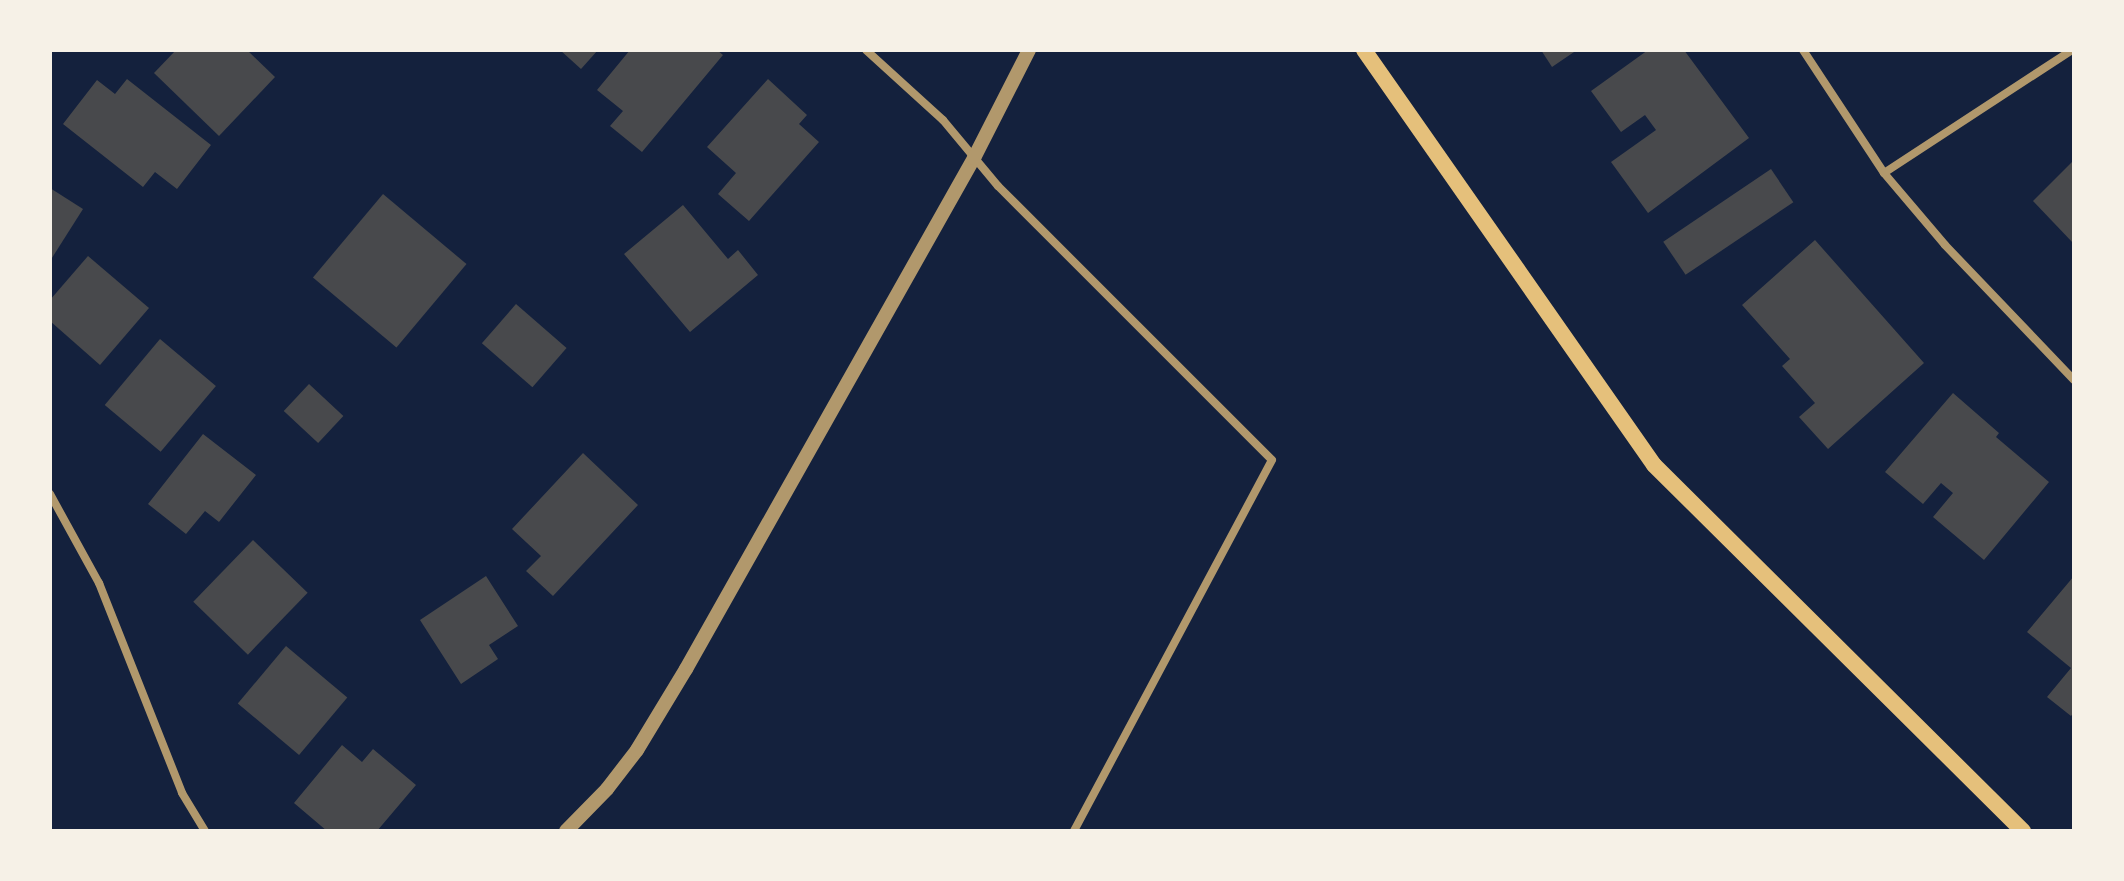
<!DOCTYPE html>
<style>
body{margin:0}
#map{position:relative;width:2124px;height:881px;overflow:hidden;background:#14213d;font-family:"Alegreya Sans",sans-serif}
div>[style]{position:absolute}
.building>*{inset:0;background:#48494c;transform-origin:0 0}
.minor>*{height:8px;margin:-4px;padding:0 4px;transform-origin:4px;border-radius:4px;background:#b1986c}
.tertiary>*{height:14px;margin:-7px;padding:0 7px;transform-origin:7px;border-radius:7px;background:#b1986c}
.secondary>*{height:16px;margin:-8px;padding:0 8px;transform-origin:8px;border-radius:8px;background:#e5c07b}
span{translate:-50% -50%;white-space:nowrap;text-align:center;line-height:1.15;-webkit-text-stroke:8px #f6f1e7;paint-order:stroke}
.frame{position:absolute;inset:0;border:52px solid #f6f1e7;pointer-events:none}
</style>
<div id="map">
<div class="building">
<div style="clip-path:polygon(176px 50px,247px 50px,275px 77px,219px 136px,154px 73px)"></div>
<div style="clip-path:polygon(560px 50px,598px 50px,581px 69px)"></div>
<div style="clip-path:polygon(630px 50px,717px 50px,723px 55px,642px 152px,610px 126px,623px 111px,597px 90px)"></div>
<div style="clip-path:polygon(1541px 50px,1577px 50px,1552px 67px)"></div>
<div style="clip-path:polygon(1648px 50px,1684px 50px,1749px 138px,1648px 213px,1611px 162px,1656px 130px,1645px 115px,1621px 132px,1591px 91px)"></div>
<div style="clip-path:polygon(127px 79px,211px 145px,177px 189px,155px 172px,143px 187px,63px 124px,97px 80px,115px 94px)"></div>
<div style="clip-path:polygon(768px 79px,807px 115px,799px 124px,819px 142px,749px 221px,718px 194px,736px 173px,707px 147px)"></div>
<div style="clip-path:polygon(2074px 160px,2074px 244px,2033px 201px)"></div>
<div style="left:1771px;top:169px;width:40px;height:130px;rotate:56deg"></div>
<div style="clip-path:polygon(50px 188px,83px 209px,50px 261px)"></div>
<div style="left:383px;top:194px;width:109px;height:109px;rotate:40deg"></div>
<div style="clip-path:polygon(683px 205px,728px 259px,738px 250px,758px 275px,690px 332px,624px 254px)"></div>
<div style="clip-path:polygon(1815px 240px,1924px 363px,1828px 449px,1799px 417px,1815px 403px,1782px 366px,1790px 359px,1742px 305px)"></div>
<div style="clip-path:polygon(88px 256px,149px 308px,100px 365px,50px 321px,50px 300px)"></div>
<div style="left:516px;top:304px;width:67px;height:52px;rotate:41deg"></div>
<div style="left:160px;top:339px;width:73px;height:86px;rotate:40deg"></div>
<div style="left:309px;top:384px;width:47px;height:37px;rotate:43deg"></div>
<div style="clip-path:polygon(1953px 393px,1999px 433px,1996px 437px,2049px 482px,1984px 560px,1933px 517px,1953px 493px,1941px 483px,1923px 504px,1885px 472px)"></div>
<div style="clip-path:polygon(203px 434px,256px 475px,219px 522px,205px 511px,186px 534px,148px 504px)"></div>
<div style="clip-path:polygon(583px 453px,638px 505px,553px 596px,526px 571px,541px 556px,512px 529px)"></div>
<div style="left:253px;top:540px;width:76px;height:86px;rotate:44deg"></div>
<div style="clip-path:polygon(486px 576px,518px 626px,489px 645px,498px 659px,461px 684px,420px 620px)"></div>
<div style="clip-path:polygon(2074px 576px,2074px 712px,2071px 716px,2047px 697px,2071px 668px,2027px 632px)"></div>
<div style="left:286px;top:646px;width:80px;height:75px;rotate:40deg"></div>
<div style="clip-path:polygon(342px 745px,362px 762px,373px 749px,416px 785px,377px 831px,327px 831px,294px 803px)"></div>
</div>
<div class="minor">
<div style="left:866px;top:50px;width:104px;rotate:42.3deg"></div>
<div style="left:943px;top:120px;width:86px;rotate:50.2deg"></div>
<div style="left:998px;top:186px;width:387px;rotate:45deg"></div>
<div style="left:1272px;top:460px;width:421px;rotate:118.1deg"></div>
<div style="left:1803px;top:50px;width:147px;rotate:56.6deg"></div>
<div style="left:1884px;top:173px;width:94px;rotate:49.7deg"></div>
<div style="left:1945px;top:245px;width:187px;rotate:46.3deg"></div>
<div style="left:1884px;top:173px;width:225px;rotate:-33.2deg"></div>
<div style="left:50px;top:494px;width:102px;rotate:61.2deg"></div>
<div style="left:99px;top:583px;width:226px;rotate:68.4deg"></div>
<div style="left:182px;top:793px;width:44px;rotate:58.8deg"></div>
</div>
<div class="tertiary">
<div style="left:566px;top:831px;width:59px;rotate:-45.7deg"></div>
<div style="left:607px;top:789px;width:49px;rotate:-52.4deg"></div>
<div style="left:637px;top:750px;width:95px;rotate:-58.8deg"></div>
<div style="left:686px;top:669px;width:587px;rotate:-60.59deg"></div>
<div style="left:974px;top:158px;width:121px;rotate:-63deg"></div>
</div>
<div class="secondary">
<div style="left:1364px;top:50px;width:506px;rotate:55.05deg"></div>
<div style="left:1654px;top:465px;width:520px;rotate:44.77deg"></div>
</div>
<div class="frame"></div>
</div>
